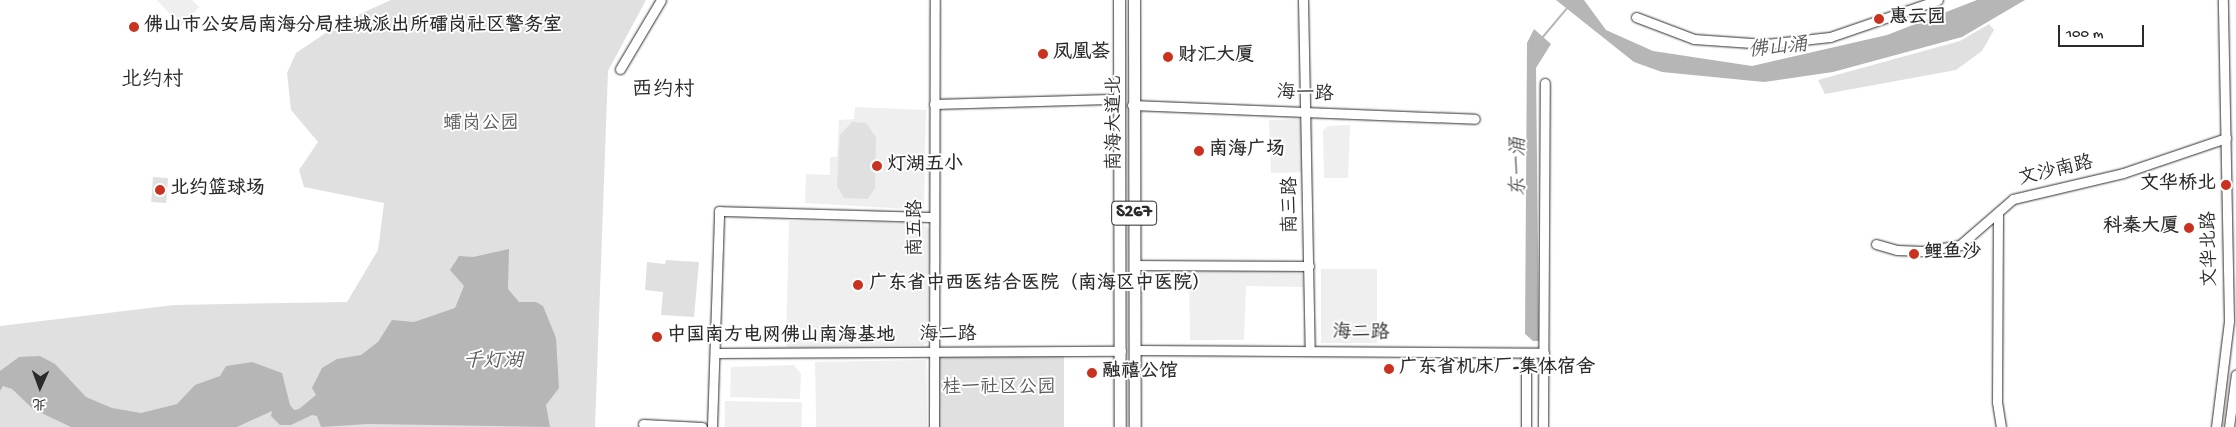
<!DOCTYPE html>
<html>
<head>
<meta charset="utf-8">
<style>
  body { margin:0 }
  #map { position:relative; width:2236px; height:427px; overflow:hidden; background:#fff; font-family:"Gochi Hand","LXGW WenKai TC",sans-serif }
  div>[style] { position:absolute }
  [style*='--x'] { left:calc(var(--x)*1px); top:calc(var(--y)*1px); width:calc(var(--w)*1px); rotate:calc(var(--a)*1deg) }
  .built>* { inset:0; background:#efefef; transform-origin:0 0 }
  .green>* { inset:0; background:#e0e0e0; transform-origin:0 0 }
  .water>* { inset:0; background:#b6b6b6 }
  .stream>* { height:2px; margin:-1px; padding:0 1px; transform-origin:1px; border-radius:1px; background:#b6b6b6 }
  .roads { filter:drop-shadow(0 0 1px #2b2b2b) drop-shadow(0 0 1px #2b2b2b) }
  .secondary>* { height:9px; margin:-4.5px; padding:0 4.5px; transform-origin:4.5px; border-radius:4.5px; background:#fff }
  .highway>* { height:11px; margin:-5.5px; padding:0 5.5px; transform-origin:5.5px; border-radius:5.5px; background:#fff }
  .dots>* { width:14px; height:14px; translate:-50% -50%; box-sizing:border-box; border:2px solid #fff; border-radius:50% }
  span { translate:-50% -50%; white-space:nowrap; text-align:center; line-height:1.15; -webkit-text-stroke:4px #fff; paint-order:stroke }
  .shield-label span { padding:1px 4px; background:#fff; border:1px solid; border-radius:4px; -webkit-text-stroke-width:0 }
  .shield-label { font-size:18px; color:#2b2b2b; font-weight:700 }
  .poi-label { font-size:19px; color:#2b2b2b; font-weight:700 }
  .left { translate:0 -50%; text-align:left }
  .right { translate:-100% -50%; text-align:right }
  .street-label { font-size:19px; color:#2b2b2b }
  .park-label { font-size:19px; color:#585858 }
  .water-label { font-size:20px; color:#5c5c5c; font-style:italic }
  .quarter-label { font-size:21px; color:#2b2b2b }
  .north { position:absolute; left:15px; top:362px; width:50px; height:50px; -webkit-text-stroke:4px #fff; paint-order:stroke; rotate:182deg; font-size:14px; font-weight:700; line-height:20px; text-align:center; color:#2b2b2b }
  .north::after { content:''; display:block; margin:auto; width:18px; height:22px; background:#2b2b2b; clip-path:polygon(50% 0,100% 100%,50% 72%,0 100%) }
  .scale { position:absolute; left:2058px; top:25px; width:86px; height:22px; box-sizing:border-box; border:2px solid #2b2b2b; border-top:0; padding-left:6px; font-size:15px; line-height:18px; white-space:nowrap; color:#2b2b2b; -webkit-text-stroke:4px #fff; paint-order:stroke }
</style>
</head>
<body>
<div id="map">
  <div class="built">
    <i style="clip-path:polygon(157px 0,192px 0,199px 7px,181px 26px)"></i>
    <i style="clip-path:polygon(855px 107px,926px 110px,924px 210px,805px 203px,806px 174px,830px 175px,830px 157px,837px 157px,839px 120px,854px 119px)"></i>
    <i style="left:1303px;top:119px;width:53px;height:34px;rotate:88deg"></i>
    <i style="clip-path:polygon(1350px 125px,1348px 178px,1324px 178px,1323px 131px,1328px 126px)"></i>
    <i style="clip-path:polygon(789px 221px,921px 223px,930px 229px,928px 342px,923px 345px,789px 348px,786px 344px)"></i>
    <i style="clip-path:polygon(1302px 269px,1303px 287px,1246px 286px,1244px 340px,1190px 340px,1189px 271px)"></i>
    <i style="left:1321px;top:269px;width:56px;height:74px"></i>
    <i style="left:926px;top:360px;width:67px;height:111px;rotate:89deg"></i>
    <i style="clip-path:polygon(794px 365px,801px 374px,800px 399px,730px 397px,731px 367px)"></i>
    <i style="left:725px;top:401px;width:77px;height:26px;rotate:1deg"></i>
  </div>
  <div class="green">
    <i style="clip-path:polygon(391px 0,646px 0,608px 71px,595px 427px,0 427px,0 326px,174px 305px,347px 302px,378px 250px,384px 203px,304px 187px,299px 170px,318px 142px,291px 110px,287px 73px,296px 53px,342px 22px)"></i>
    <i style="clip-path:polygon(1989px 24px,1994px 30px,1982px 51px,1956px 70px,1825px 94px,1818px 80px,1960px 41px)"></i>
    <i style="clip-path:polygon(852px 122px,866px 123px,876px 137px,875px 188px,868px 199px,844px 198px,837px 186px,840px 135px)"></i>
    <i style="left:153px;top:177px;width:15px;height:25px;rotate:4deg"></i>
    <i style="clip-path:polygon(666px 260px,699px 262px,694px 317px,661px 315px,663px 292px,645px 290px,647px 262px,665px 264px)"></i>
    <i style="left:1064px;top:351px;width:76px;height:131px;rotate:90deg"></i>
  </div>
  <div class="water">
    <i style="clip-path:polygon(1556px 0,1584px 0,1606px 30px,1653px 51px,1752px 66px,1887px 35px,1977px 0,2025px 0,1962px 37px,1833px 72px,1764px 82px,1662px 72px,1634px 62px)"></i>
    <i style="clip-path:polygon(1534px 29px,1551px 44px,1536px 68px,1539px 341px,1533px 341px,1525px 334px,1527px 43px)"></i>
    <i style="clip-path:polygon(509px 249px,508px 289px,519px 302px,536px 302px,543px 306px,556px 338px,559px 388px,546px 405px,550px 427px,368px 424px,321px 427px,317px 416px,312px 415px,291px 425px,280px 425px,271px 416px,272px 411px,237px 427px,71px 427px,33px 409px,12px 389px,3px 386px,0 391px,0 371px,19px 357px,40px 356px,55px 364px,86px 397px,112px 408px,141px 413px,177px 404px,195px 385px,220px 376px,226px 366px,252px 362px,282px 373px,290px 405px,294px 410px,299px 409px,316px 395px,312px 388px,322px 368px,337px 359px,361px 355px,378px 342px,392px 320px,414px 322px,455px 308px,464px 286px,450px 270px,459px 256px,473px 257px)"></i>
  </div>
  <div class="stream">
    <i style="--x:1542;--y:38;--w:40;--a:-50"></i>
  </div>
  <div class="roads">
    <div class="secondary">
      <i style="--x:1303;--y:0;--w:350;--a:88.9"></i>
      <i style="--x:1636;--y:17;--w:62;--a:20.8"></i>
      <i style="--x:1694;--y:39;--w:72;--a:4"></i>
      <i style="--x:1766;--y:44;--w:64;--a:-6.2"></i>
      <i style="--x:1830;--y:37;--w:114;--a:-18.9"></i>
      <i style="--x:620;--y:69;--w:80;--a:-59.3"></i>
      <i style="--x:934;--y:104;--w:184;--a:-1.6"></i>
      <i style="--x:1132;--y:105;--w:343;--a:2.3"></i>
      <i style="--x:1998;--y:213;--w:189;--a:90.3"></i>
      <i style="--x:1997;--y:402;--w:25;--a:81"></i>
      <i style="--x:1876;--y:244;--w:22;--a:16"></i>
      <i style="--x:1897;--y:250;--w:26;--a:2"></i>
      <i style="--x:1923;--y:251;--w:37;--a:-9"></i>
      <i style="--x:1960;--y:245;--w:70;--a:-41"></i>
      <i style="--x:2013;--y:199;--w:113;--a:-13.3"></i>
      <i style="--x:2123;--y:173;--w:109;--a:-18.8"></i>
      <i style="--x:1134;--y:265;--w:175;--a:0.3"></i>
      <i style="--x:1135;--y:350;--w:409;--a:0.4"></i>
      <i style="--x:715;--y:353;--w:406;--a:-0.3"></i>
      <i style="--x:643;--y:424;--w:59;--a:2.9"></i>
      <i style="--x:712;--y:427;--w:216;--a:-88.1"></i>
      <i style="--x:719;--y:211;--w:215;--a:1.6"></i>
      <i style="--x:934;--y:427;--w:427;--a:-89.9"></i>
      <i style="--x:1526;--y:427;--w:73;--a:-90"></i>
      <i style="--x:1543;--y:427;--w:344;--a:-89.7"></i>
      <i style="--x:2216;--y:427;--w:107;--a:-83"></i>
      <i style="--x:2229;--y:321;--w:321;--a:-91.1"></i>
      <i style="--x:2229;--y:427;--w:53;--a:-82.5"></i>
    </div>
    <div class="highway">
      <i style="--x:1119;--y:0;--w:427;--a:89.9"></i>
      <i style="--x:1134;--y:0;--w:427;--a:89.9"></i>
    </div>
  </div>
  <div class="dots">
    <i style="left:1879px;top:19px;background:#c8321e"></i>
    <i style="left:134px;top:27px;background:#c8321e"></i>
    <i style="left:1043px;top:54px;background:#c8321e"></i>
    <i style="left:1168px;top:57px;background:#c8321e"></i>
    <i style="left:1199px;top:151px;background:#c8321e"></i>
    <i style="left:877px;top:166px;background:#c8321e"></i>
    <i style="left:2226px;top:185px;background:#c8321e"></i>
    <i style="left:160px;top:190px;background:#c8321e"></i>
    <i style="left:2189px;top:228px;background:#c8321e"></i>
    <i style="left:1914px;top:254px;background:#c8321e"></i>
    <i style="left:858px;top:285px;background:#c8321e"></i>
    <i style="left:657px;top:337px;background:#c8321e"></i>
    <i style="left:1389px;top:369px;background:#c8321e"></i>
    <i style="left:1092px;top:373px;background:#c8321e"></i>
  </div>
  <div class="shield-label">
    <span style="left:1134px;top:213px">S267</span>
  </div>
  <div class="poi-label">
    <span class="left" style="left:1889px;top:19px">惠云园</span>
    <span class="left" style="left:144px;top:27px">佛山市公安局南海分局桂城派出所礌岗社区警务室</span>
    <span class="left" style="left:1053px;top:54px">凤凰荟</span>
    <span class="left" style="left:1178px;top:57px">财汇大厦</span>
    <span class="left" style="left:1209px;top:151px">南海广场</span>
    <span class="left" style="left:887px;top:166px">灯湖五小</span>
    <span class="right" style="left:2216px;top:185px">文华桥北</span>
    <span class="left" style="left:170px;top:190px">北约篮球场</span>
    <span class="right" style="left:2179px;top:228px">科秦大厦</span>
    <span class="left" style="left:1924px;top:254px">鲤鱼沙</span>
    <span class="left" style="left:869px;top:285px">广东省中西医结合医院（南海区中医院）</span>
    <span class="left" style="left:667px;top:337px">中国南方电网佛山南海基地</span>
    <span class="left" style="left:1399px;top:369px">广东省机床厂-集体宿舍</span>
    <span class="left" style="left:1102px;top:373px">融禧公馆</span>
  </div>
  <div class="street-label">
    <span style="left:1305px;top:95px;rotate:2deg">海一路</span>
    <span style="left:1116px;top:123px;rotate:-90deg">南海大道北</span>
    <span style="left:2056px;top:172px;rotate:-13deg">文沙南路</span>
    <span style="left:1292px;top:205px;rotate:-90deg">南三路</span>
    <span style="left:917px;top:228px;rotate:-90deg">南五路</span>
    <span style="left:2211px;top:249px;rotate:-91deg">文华北路</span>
    <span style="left:1361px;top:334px;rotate:1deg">海二路</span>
    <span style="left:948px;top:336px">海二路</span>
  </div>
  <div class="park-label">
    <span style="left:481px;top:125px">𧒽岗公园</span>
    <span style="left:999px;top:389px">桂一社区公园</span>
  </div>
  <div class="water-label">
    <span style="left:1778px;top:49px;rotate:-6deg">佛山涌</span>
    <span style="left:1520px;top:167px;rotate:-90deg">东一涌</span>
    <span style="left:493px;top:362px">千灯湖</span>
  </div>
  <div class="quarter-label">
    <span style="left:152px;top:82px">北约村</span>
    <span style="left:663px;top:92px">西约村</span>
  </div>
  <div class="north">北</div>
  <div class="scale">100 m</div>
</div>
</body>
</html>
